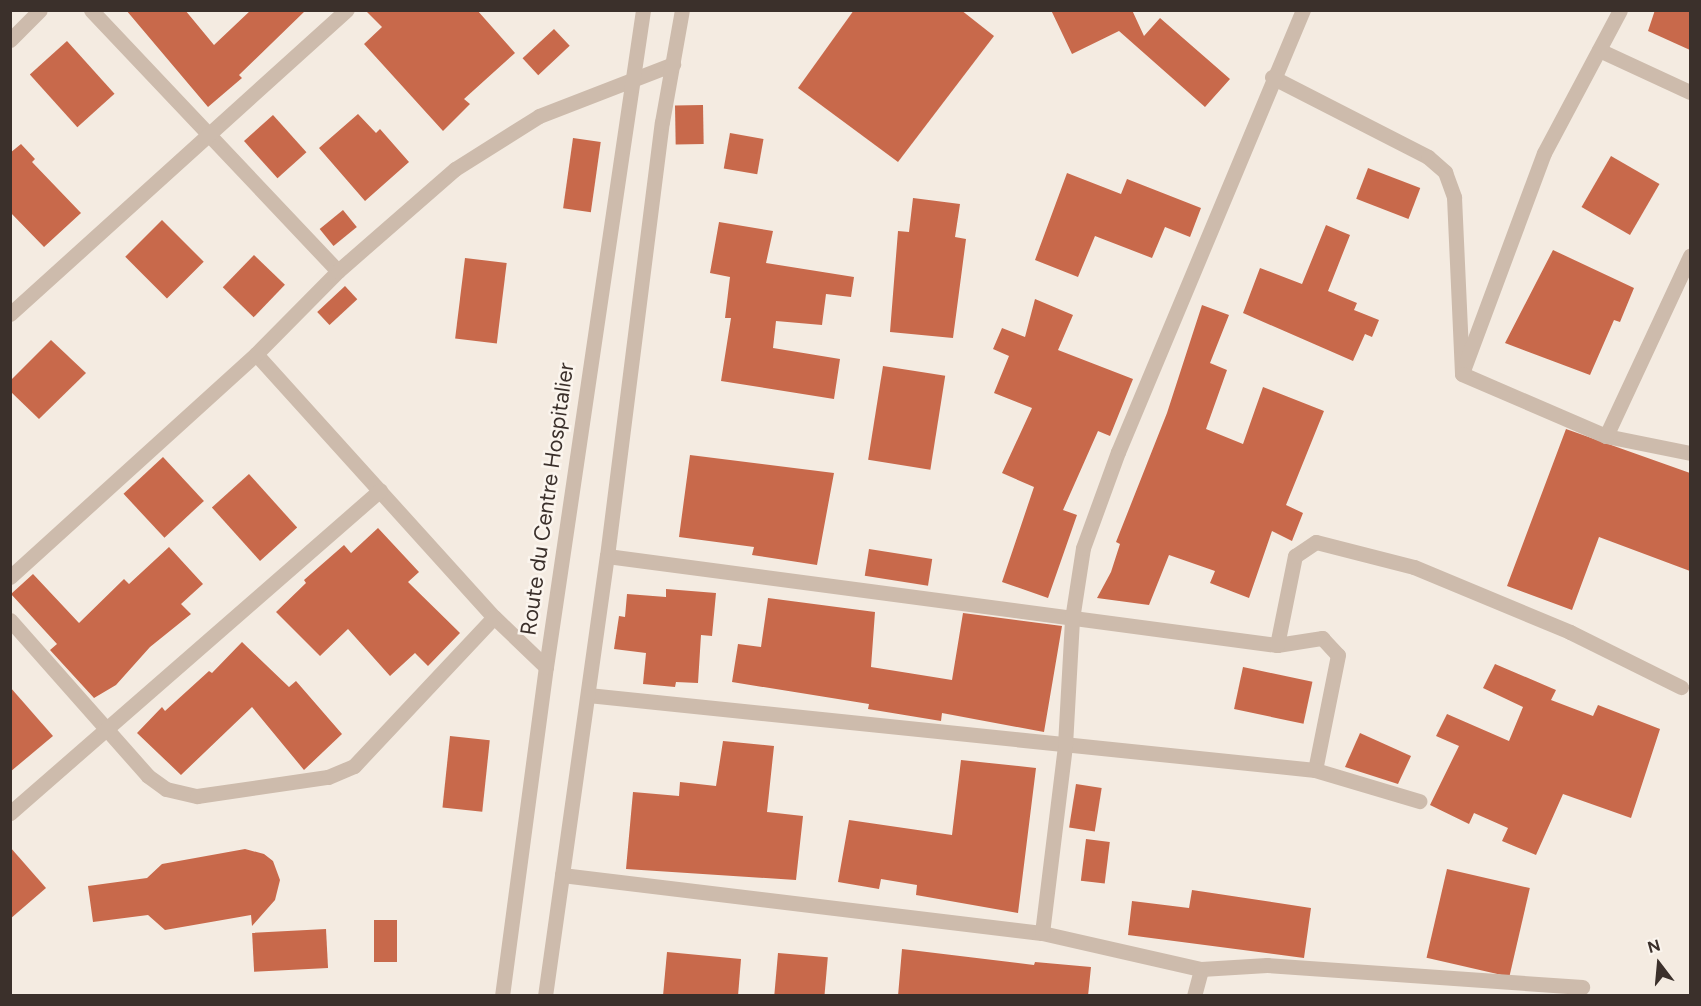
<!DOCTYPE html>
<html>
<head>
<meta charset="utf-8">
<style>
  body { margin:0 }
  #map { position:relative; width:1701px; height:1006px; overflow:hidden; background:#f4ebe1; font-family:Figtree,sans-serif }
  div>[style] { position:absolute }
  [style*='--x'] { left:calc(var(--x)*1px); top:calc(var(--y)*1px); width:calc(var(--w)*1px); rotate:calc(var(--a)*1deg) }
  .building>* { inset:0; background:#c8694b; transform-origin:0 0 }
  .minor>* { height:15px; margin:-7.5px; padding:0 7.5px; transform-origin:7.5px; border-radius:7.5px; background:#cdbbac }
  span { translate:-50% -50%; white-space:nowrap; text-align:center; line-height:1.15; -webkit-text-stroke:5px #fbf5ee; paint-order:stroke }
  .street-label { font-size:22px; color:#3b302b }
  .frame { position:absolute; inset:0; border:12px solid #3b302b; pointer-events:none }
  .north { position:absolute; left:1629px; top:934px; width:60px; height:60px; -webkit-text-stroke:4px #fbf5ee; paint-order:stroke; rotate:344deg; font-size:16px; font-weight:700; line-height:24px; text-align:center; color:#3b302b }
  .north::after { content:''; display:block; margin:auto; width:21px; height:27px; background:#3b302b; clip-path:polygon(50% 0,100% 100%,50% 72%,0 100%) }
</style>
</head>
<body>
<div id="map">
  <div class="building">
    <i style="clip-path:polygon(126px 10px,185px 10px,214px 45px,251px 10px,306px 10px,239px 75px,242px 78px,208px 107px)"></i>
    <i style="clip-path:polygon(365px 10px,477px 10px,515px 53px,464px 99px,470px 104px,443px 131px,364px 44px,382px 27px)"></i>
    <i style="clip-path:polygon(854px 10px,961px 10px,994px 36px,898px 162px,798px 88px)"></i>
    <i style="clip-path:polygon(1051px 10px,1132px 10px,1144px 36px,1160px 18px,1230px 79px,1205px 107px,1119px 31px,1072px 54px)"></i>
    <i style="clip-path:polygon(1655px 10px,1690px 10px,1690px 50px,1648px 31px)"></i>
    <i style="left:554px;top:29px;width:23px;height:43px;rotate:47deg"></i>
    <i style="left:67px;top:41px;width:71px;height:50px;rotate:48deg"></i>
    <i style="left:703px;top:105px;width:39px;height:28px;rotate:89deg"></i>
    <i style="clip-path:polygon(358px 114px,376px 133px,380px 129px,409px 162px,365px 201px,319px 148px)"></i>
    <i style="left:273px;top:115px;width:50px;height:39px;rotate:48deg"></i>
    <i style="left:730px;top:133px;width:34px;height:36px;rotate:10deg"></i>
    <i style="left:573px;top:138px;width:28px;height:71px;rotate:8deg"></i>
    <i style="clip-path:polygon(21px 144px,35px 159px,32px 162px,81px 213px,44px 247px,10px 212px,10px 153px)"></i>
    <i style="left:1611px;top:156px;width:56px;height:59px;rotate:30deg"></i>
    <i style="left:1368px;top:168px;width:56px;height:33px;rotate:21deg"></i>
    <i style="clip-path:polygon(1067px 173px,1121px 194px,1127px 179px,1201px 208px,1190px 237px,1165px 227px,1152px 258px,1095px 236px,1078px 277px,1035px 260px)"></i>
    <i style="clip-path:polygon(913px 198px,960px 204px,955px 237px,966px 239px,953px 338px,890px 332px,898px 231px,909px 232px)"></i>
    <i style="left:343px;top:210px;width:22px;height:30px;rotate:51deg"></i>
    <i style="left:162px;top:220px;width:59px;height:52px;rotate:45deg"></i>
    <i style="clip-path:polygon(719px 222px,773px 231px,766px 263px,854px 277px,851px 297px,826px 294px,822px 325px,776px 321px,773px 348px,840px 359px,834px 399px,721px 381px,731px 318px,725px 318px,730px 277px,710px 273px)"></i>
    <i style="clip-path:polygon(1326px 225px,1350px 235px,1328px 291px,1357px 303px,1354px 310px,1379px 320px,1372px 337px,1365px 334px,1353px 361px,1243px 313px,1260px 268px,1302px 284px)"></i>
    <i style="clip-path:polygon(1553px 250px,1634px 288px,1620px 322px,1614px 320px,1590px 375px,1505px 343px)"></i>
    <i style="left:254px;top:255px;width:43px;height:45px;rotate:44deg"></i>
    <i style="left:465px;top:258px;width:42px;height:81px;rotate:7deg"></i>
    <i style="left:345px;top:286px;width:18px;height:38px;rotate:47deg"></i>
    <i style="clip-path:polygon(1035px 299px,1073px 315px,1058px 350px,1133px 379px,1110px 436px,1098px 431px,1063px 510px,1077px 515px,1048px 598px,1002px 582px,1034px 487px,1002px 473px,1032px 408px,994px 393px,1009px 356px,993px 349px,1002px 328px,1025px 337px)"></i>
    <i style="clip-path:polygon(1202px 305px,1229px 315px,1210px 363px,1227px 370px,1206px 429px,1243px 444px,1263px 387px,1324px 411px,1286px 505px,1303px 513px,1292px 541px,1272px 531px,1249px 598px,1210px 583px,1215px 571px,1169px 555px,1149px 605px,1097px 598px,1111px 572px,1120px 544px,1116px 542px,1167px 413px)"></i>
    <i style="clip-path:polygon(51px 340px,86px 373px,39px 419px,10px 391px,10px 381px)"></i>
    <i style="left:883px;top:366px;width:63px;height:95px;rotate:9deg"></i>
    <i style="clip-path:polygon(1566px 429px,1690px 473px,1690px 571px,1599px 537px,1572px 610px,1507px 586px)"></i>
    <i style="clip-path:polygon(690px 455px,834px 473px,817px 565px,752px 555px,754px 547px,679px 537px)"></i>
    <i style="left:163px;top:457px;width:60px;height:54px;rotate:47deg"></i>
    <i style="left:249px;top:474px;width:72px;height:50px;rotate:48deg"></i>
    <i style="clip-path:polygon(378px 528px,419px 572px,408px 582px,460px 633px,428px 666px,415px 653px,390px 676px,348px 629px,320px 656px,276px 612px,306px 583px,304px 580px,344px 545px,351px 553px)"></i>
    <i style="clip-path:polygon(169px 547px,203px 584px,181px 604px,191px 614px,150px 647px,116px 685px,94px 698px,50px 650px,57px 644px,11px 594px,33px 574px,79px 623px,124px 579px,129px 584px)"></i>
    <i style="left:869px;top:549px;width:64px;height:27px;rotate:9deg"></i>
    <i style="clip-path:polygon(666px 589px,716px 593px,712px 636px,701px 635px,698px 683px,676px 682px,675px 687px,643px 684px,646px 653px,614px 649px,619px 616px,625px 617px,627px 594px,666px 597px)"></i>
    <i style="clip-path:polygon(768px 598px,875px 612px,871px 667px,952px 680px,963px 613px,1062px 626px,1044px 732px,942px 713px,941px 721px,868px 709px,869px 704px,732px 682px,738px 644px,761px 647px)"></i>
    <i style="clip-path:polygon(242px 642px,289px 687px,296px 681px,342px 734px,304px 770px,252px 707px,181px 775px,137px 733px,162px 707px,165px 711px,209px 671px,212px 673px)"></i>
    <i style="clip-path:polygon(1495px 664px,1556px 690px,1551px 700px,1593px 716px,1598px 705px,1660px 729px,1631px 818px,1563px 794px,1536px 855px,1502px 841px,1508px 828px,1474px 813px,1469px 824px,1430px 805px,1459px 746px,1436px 736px,1447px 714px,1509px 741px,1523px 707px,1483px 688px)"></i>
    <i style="left:1243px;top:667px;width:71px;height:43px;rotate:12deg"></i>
    <i style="clip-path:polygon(10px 687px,53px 736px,10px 772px)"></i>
    <i style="clip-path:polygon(1360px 733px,1411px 756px,1398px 784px,1345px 767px)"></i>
    <i style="left:450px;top:736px;width:40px;height:72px;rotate:6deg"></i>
    <i style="clip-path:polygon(723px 741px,774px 746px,767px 812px,803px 816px,796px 880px,626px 869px,633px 792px,679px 796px,680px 782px,716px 786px)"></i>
    <i style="clip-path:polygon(961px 760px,1036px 768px,1018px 913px,916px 895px,917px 885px,881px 879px,879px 889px,838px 882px,849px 820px,952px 835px)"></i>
    <i style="left:1076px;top:784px;width:26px;height:44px;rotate:9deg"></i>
    <i style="left:1086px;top:839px;width:24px;height:42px;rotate:7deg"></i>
    <i style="clip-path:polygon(10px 847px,46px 888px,10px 919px)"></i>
    <i style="clip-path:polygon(245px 849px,264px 854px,273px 861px,280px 880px,275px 900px,252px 926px,251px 915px,165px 930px,148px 915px,93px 922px,88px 886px,147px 878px,162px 864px)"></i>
    <i style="left:1447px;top:869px;width:85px;height:91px;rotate:13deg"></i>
    <i style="clip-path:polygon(1192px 890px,1311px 908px,1304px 958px,1128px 935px,1132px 901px,1189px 908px)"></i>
    <i style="left:374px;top:920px;width:23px;height:42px"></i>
    <i style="left:326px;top:929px;width:39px;height:74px;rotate:87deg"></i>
    <i style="clip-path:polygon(902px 949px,1034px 965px,1035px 962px,1091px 967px,1088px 996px,898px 996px)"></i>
    <i style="clip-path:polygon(667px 952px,741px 959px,738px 996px,663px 996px)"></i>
    <i style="left:778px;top:953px;width:50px;height:43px;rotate:5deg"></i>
  </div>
  <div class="minor">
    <i style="--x:91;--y:10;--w:359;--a:46.6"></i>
    <i style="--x:10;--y:40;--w:42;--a:-45"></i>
    <i style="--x:1599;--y:50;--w:100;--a:24.8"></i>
    <i style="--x:1272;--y:77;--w:175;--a:27.1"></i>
    <i style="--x:1428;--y:157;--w:23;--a:41"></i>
    <i style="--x:1445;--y:172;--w:27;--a:70"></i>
    <i style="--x:1454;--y:197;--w:177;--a:87.4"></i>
    <i style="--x:10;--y:314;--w:454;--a:-42.1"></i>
    <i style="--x:256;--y:354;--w:355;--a:47.9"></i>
    <i style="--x:494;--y:617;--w:72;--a:43.9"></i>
    <i style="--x:1464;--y:368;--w:229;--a:-69.6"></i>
    <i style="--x:1544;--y:153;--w:162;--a:-62"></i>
    <i style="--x:1462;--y:374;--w:157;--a:23.3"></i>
    <i style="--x:1606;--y:436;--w:86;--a:11.4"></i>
    <i style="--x:1606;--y:436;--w:199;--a:-65"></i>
    <i style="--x:607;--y:556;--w:676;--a:7.57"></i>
    <i style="--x:1277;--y:645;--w:46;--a:-8.8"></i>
    <i style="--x:1322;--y:638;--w:23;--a:47"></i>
    <i style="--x:1338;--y:655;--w:117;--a:101.3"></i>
    <i style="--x:10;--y:577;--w:332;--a:-42.2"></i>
    <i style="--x:256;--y:354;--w:117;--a:-45.3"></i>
    <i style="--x:338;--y:271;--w:155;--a:-41.1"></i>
    <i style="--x:455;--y:169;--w:99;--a:-32.2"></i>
    <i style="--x:539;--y:116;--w:144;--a:-21.2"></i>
    <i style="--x:10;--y:620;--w:208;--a:48.5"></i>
    <i style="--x:148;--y:776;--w:22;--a:36"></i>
    <i style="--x:166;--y:789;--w:32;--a:13"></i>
    <i style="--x:197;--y:796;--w:132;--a:-8.3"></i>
    <i style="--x:328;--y:777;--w:28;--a:-23"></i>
    <i style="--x:354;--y:766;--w:204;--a:-46.8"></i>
    <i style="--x:1277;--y:645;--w:91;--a:-78.6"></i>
    <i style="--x:1295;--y:556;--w:25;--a:-34"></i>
    <i style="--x:1316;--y:542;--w:101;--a:14.3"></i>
    <i style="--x:1414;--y:567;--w:169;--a:22.6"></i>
    <i style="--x:1570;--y:632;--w:124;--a:26.4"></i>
    <i style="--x:588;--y:695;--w:731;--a:5.89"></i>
    <i style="--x:1315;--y:770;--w:109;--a:16.6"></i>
    <i style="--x:10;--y:813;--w:491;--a:-41.1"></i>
    <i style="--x:562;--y:875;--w:483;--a:6.9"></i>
    <i style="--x:1042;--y:933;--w:163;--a:12.8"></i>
    <i style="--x:1201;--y:969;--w:66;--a:-3.5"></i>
    <i style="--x:1267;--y:965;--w:316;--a:4"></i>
    <i style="--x:1042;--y:933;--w:189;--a:-83"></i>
    <i style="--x:1065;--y:745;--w:126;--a:-86.8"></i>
    <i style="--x:1072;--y:619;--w:72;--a:-81.2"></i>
    <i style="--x:1083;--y:548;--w:102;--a:-70"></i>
    <i style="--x:1118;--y:452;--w:479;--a:-67.3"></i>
    <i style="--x:502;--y:996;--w:332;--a:-82.4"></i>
    <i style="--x:546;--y:667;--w:664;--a:-81.6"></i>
    <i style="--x:545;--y:996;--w:444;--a:-82"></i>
    <i style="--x:607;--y:556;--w:437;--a:-82.8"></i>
    <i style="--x:662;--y:122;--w:114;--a:-79.9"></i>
    <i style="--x:1194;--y:996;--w:28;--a:-75"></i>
  </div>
  <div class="street-label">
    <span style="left:547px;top:499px;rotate:-82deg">Route du Centre Hospitalier</span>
  </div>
  <div class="frame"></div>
  <div class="north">N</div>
</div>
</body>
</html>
